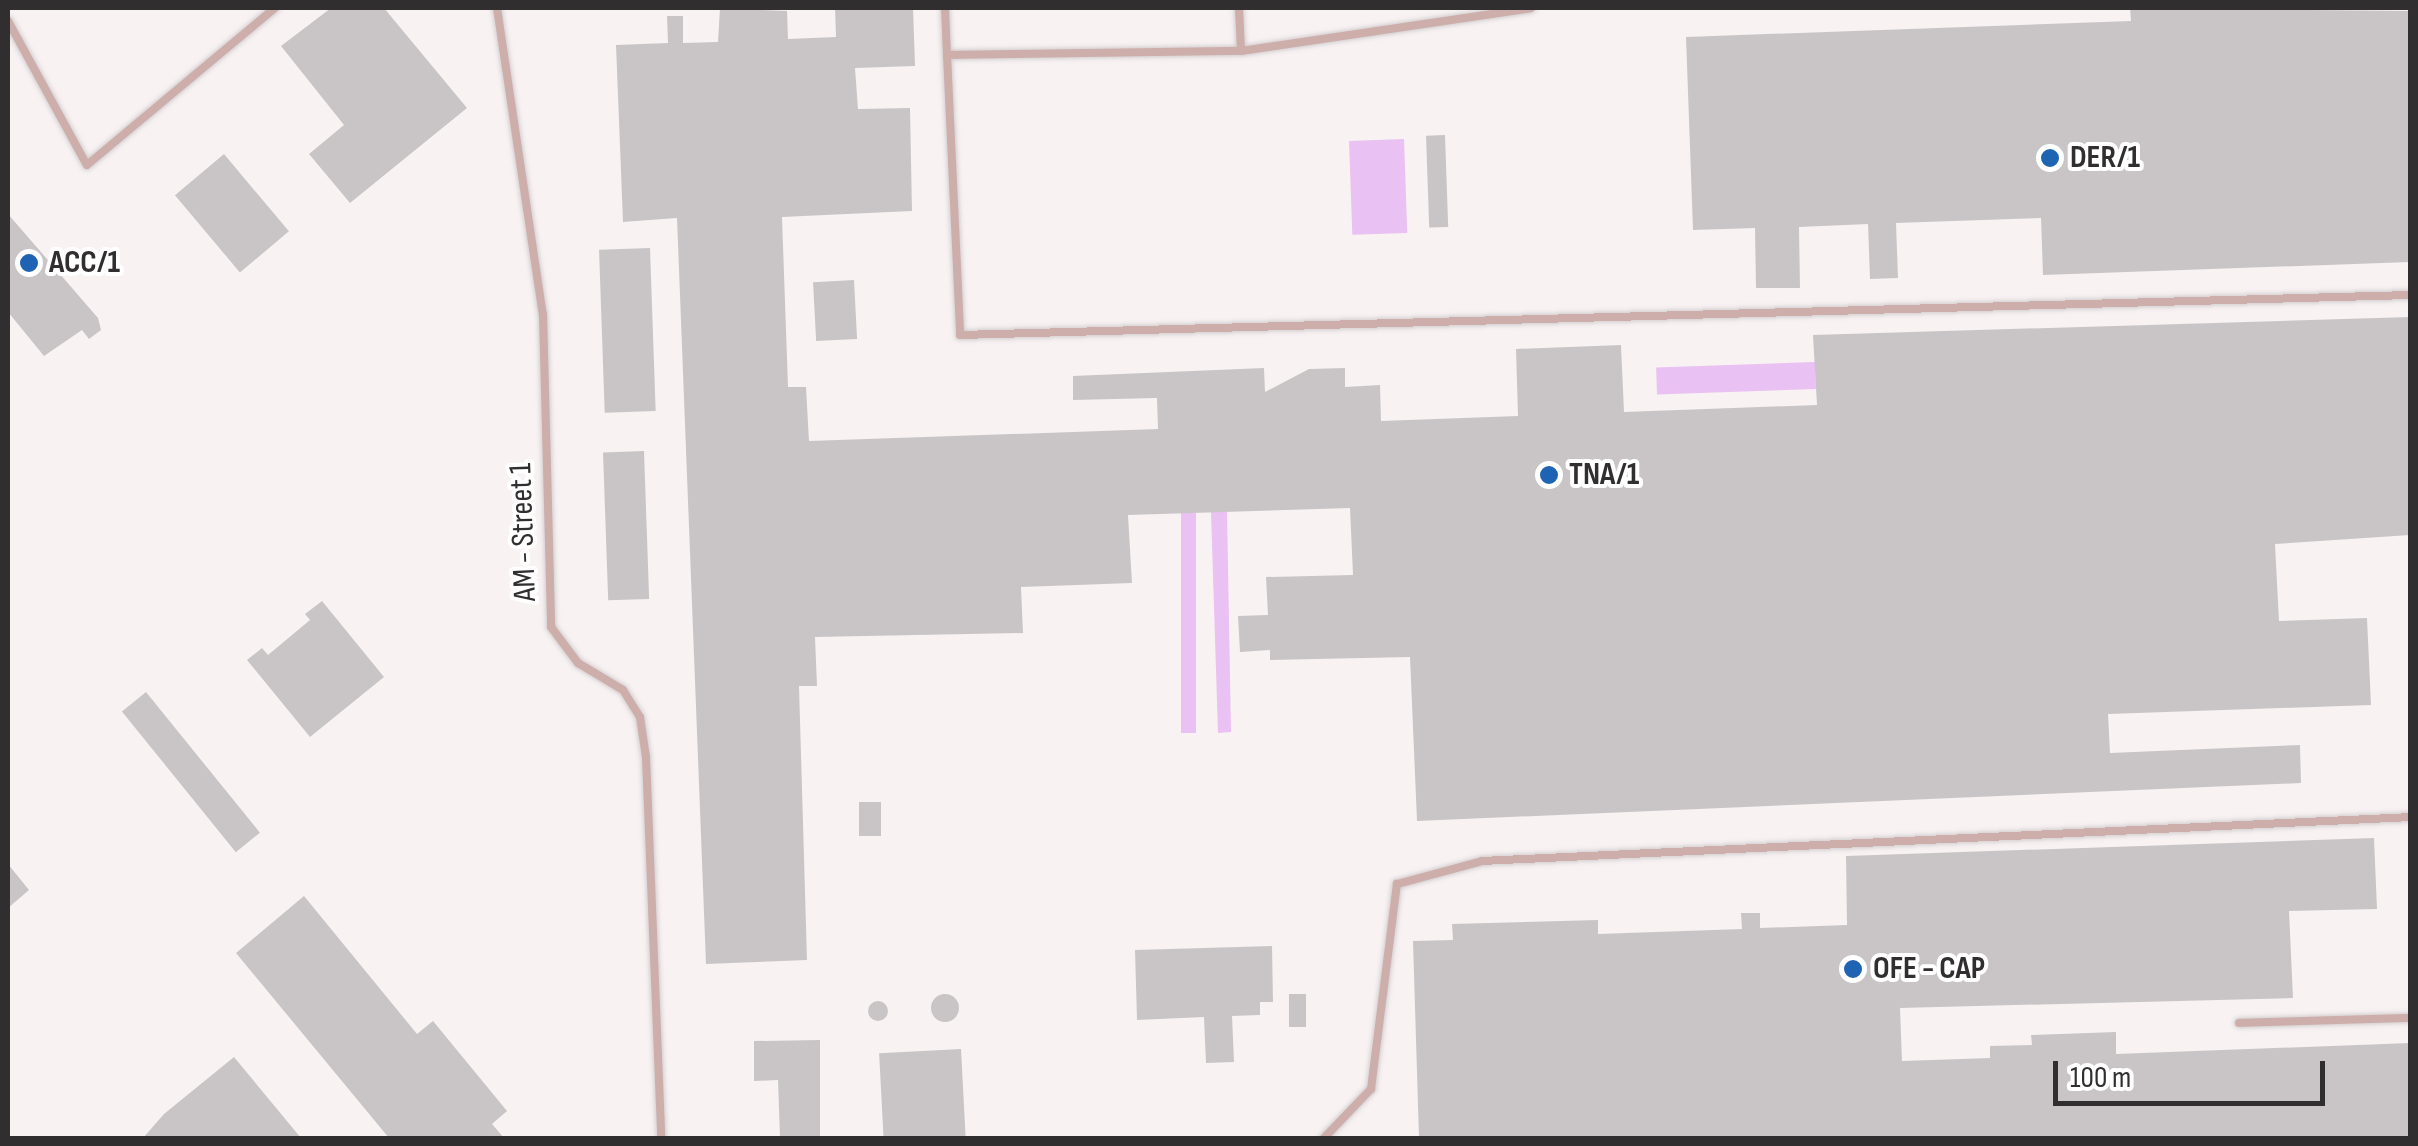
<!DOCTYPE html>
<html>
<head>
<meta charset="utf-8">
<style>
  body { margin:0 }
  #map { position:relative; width:2418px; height:1146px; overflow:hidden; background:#f8f2f3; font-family:"Sofia Sans Condensed",sans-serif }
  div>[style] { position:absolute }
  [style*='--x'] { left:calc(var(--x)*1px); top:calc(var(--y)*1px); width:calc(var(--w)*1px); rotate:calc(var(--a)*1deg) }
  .water>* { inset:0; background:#e9c1f2; transform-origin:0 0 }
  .building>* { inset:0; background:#c9c5c7; transform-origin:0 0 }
  .round { border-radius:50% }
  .roads { filter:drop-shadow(0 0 2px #d4cfd0) drop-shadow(0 0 2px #d4cfd0) }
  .lane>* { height:8px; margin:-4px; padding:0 4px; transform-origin:4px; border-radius:4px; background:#cdaeab }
  .dots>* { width:28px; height:28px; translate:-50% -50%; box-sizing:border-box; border:5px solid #fff; border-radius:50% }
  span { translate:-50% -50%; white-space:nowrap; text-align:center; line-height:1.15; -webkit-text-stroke:8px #fff; paint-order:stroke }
  .poi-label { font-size:32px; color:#302e2e; font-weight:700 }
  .left { translate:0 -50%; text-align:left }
  .street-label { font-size:32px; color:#302e2e }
  .frame { position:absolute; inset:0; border:10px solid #302e2e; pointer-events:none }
  .scale { position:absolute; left:2053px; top:1061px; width:272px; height:45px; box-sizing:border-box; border:5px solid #302e2e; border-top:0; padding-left:12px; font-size:30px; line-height:35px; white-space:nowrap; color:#302e2e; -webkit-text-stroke:8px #fff; paint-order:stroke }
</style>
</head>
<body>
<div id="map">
  <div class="water">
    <i style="left:1404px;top:139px;width:94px;height:55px;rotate:88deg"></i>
    <i style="left:1815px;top:362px;width:27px;height:159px;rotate:88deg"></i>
    <i style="clip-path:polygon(1211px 512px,1227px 512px,1231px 732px,1218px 733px)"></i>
    <i style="left:1181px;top:513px;width:15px;height:220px"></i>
  </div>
  <div class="building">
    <i style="clip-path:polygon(331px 8px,384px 8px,467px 108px,350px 203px,309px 154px,344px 125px,281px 46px)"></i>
    <i style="clip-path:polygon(720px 8px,787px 11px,788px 39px,836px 37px,835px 8px,913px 8px,915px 66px,855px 68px,858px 109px,910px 108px,912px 211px,782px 217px,788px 387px,806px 387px,809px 441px,1158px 429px,1157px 398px,1073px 400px,1073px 376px,1264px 368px,1265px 392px,1309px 369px,1345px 368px,1345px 387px,1380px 385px,1381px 421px,1518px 416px,1516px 349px,1621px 345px,1624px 412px,1817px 405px,1813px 335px,2410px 317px,2410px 535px,2275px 544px,2279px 621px,2367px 618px,2371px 705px,2108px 714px,2110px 753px,2300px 745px,2301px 783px,1417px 821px,1410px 657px,1270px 660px,1270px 650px,1240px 652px,1238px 616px,1268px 615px,1266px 577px,1353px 575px,1350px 508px,1128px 515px,1132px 583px,1021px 587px,1023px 633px,815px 637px,817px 686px,799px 686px,807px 960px,706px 964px,677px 218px,623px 222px,616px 45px,668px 43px,667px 16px,683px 16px,683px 43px,718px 42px)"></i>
    <i style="clip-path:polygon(2130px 8px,2410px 11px,2410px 262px,2043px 275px,2041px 218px,1896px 223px,1898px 278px,1870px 279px,1868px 224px,1799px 227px,1800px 288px,1756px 288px,1755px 228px,1693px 230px,1686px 37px,2131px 21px)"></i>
    <i style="left:1445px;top:135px;width:92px;height:19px;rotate:88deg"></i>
    <i style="left:224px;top:154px;width:101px;height:64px;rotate:50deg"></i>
    <i style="clip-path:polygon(8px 214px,98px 318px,101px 330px,89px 339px,82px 330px,44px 356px,8px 312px)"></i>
    <i style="left:650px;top:248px;width:163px;height:51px;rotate:88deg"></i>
    <i style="left:854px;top:280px;width:59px;height:41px;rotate:87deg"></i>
    <i style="left:644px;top:451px;width:148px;height:41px;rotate:88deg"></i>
    <i style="clip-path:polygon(322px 601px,384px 677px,310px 737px,247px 660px,262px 648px,268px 655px,310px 620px,305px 614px)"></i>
    <i style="left:146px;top:692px;width:181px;height:31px;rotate:51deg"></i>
    <i style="left:859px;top:802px;width:22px;height:34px"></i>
    <i style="clip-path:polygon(2374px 838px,2377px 909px,2289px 911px,2293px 998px,1900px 1008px,1902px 1061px,1990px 1058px,1990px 1046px,2032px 1045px,2031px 1035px,2116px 1032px,2116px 1054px,2410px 1043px,2410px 1138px,1419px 1138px,1413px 941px,1453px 940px,1452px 924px,1598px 920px,1598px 934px,1742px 929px,1741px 913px,1760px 913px,1760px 928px,1847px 925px,1846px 856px)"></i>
    <i style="clip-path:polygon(8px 864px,29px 890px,8px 908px)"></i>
    <i style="clip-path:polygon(304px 896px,417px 1034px,433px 1021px,507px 1111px,492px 1124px,504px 1138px,389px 1138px,236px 953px)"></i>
    <i style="clip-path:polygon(1272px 946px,1273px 1002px,1260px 1002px,1260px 1015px,1232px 1016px,1234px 1062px,1206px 1063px,1204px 1017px,1137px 1020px,1135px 950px)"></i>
    <i class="round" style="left:931px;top:994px;width:28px;height:28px"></i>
    <i style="left:1289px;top:994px;width:17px;height:33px"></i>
    <i class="round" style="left:868px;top:1001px;width:20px;height:20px"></i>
    <i style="clip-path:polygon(820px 1040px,820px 1136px,780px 1137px,778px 1080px,754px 1081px,754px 1041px)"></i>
    <i style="left:961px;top:1049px;width:89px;height:82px;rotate:87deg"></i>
    <i style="clip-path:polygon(234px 1057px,301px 1138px,143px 1138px,164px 1114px)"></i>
  </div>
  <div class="roads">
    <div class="lane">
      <i style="--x:497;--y:8;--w:309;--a:81.5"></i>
      <i style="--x:543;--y:314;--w:313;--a:88.5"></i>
      <i style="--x:551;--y:627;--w:45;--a:53.1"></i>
      <i style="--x:578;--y:663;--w:52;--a:31"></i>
      <i style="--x:623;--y:690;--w:32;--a:58"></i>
      <i style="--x:640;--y:717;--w:40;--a:81.5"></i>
      <i style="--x:646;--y:757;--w:381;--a:87.7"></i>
      <i style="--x:945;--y:8;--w:47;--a:87.6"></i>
      <i style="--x:947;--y:55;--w:294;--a:-0.8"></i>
      <i style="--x:1241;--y:51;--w:43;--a:-92.7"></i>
      <i style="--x:8;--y:21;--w:164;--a:61.3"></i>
      <i style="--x:87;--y:165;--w:245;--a:-39.9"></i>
      <i style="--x:1241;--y:51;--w:293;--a:-8.4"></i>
      <i style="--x:947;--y:55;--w:280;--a:87.3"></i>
      <i style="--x:960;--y:335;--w:1451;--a:-1.58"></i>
      <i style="--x:2239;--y:1023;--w:171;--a:-1.7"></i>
      <i style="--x:1324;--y:1138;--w:68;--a:-46.2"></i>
      <i style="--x:1371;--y:1089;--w:207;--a:-82.8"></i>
      <i style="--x:1397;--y:884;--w:88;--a:-15.1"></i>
      <i style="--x:1482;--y:861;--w:929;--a:-2.71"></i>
    </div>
  </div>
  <div class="dots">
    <i style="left:2050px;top:158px;background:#1f63b3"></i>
    <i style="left:29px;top:263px;background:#1f63b3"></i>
    <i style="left:1549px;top:475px;background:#1f63b3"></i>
    <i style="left:1853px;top:969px;background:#1f63b3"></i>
  </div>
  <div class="poi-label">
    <span class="left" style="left:2070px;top:158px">DER/1</span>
    <span class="left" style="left:49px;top:263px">ACC/1</span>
    <span class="left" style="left:1569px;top:475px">TNA/1</span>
    <span class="left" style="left:1873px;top:969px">OFE - CAP</span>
  </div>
  <div class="street-label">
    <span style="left:524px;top:532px;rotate:-92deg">AM - Street 1</span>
  </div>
  <div class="frame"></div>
  <div class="scale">100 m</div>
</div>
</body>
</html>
